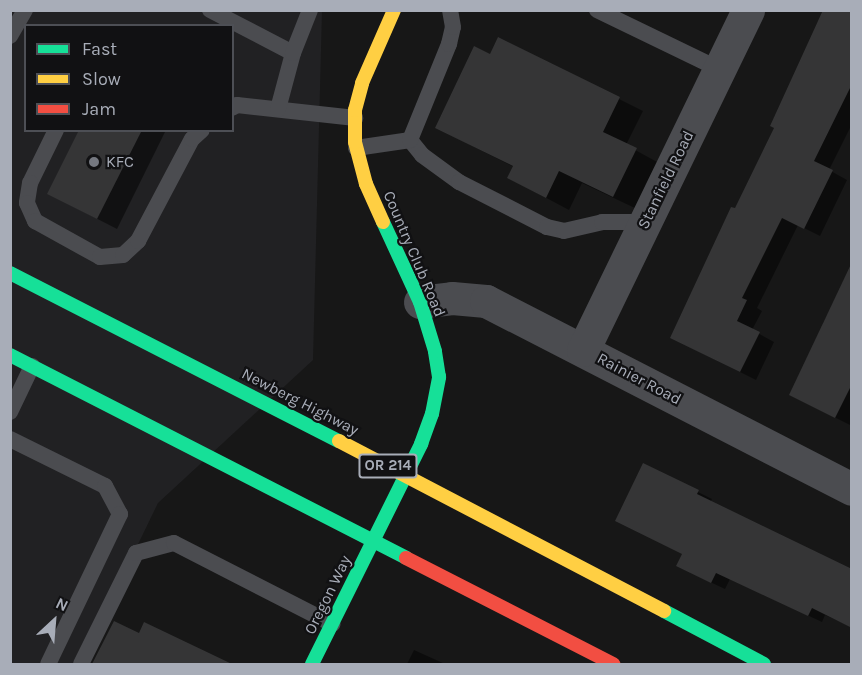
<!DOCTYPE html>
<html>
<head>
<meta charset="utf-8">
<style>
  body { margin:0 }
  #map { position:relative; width:862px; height:675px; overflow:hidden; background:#171717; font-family:Karla,sans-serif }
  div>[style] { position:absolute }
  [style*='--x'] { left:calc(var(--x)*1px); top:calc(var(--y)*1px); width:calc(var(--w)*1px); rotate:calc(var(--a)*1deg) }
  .built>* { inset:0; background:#212123 }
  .shadow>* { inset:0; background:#0007 }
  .building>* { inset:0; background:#353536 }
  .lane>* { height:16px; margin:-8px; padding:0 8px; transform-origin:8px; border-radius:8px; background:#4b4c50 }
  .street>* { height:33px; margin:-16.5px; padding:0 16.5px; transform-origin:16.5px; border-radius:16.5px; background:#4b4c50 }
  .fast>* { height:14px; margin:-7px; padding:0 7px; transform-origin:7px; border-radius:7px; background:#16e098 }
  .slow>* { height:14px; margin:-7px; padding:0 7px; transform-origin:7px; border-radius:7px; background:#ffcf43 }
  .jam>* { height:14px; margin:-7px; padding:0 7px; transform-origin:7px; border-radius:7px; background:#f24e42 }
  .dots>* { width:16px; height:16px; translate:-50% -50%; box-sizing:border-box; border:3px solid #111113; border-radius:50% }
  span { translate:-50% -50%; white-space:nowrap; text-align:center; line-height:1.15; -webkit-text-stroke:4.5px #111113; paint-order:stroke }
  .shield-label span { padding:2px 4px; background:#111113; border:2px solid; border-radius:4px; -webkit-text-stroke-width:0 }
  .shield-label { font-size:15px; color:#a8adb8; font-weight:700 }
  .poi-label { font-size:16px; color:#a8adb8 }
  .left { translate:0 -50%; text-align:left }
  .street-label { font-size:16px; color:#a8adb8 }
  .frame { position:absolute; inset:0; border:12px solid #a8adb8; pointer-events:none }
  .legend { position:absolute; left:24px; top:24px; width:210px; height:108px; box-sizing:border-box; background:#111113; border:2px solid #4d4f55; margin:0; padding:8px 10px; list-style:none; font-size:18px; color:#a8adb8 }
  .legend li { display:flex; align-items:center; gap:12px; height:30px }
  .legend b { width:30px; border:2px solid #4d4f55 }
  .north { position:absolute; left:24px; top:591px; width:60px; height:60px; -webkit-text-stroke:4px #111113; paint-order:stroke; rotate:26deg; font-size:16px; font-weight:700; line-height:24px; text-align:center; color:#a8adb8 }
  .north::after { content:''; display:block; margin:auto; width:21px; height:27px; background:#a8adb8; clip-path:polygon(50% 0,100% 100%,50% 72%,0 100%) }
</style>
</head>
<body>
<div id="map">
  <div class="built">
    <i style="clip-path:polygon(evenodd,10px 11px,322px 11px,313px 360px,158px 503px,80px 664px,11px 664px,10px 11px,26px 26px,232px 26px,232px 130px,26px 130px,26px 26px)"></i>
  </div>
  <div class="shadow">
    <i style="clip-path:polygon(852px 10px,852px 124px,829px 170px,847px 180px,820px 236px,798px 225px,757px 308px,762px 311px,752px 330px,774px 342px,756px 380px,672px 338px,736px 210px)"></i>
    <i style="clip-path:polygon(499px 39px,643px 111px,626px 145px,659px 163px,637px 209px,582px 183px,569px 210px,509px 178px,514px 167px,437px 128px,491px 56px)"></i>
    <i style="clip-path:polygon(80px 130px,166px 130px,117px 229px,49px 194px)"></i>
    <i style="clip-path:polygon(852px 267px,852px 422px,850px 425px,806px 403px,826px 324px,823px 323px)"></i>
    <i style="clip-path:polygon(644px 465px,712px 499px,710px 502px,852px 627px,825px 615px,822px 622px,730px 579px,725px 589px,691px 573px)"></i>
    <i style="clip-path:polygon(115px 623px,139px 635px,145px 624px,228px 664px,94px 664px)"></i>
    <i style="clip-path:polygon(414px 650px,445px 664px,407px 664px)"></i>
  </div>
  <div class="building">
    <i style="clip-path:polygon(823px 10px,852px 10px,852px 84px,814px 161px,833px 170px,804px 229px,782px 218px,742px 298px,747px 300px,737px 321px,760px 332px,740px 372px,670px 338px,731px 207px,735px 208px,774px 128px,770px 126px)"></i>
    <i style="clip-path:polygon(498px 37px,620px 97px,603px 132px,637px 148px,613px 197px,559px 171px,546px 198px,507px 178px,513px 166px,435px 128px,474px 46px,490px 54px)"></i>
    <i style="clip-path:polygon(79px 130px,142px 130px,97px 219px,47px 194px)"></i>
    <i style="clip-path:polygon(852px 262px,852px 384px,835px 418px,789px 395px)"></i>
    <i style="clip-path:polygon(643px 463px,699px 490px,697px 494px,852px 569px,852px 628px,812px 608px,808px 616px,716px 573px,711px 583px,676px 566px,682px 554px,615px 521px)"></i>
    <i style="clip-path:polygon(114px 621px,139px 633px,144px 622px,232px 664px,92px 664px)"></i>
  </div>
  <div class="lane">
    <i style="--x:210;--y:10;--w:93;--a:27.4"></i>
    <i style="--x:597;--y:10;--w:136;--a:25.8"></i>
    <i style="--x:10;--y:36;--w:30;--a:-60"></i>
    <i style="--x:232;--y:108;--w:6;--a:-31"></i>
    <i style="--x:237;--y:105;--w:119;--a:6.3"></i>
    <i style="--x:278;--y:109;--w:58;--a:-75"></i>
    <i style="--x:293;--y:53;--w:46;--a:-68.4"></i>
    <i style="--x:56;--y:130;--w:59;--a:116.1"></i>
    <i style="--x:30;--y:183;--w:20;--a:99"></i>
    <i style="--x:27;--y:203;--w:20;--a:66"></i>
    <i style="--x:35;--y:221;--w:74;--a:29"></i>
    <i style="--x:100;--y:257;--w:23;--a:-5"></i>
    <i style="--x:123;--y:255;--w:21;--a:-43"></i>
    <i style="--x:138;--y:241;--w:115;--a:-62.1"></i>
    <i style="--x:192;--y:139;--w:13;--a:-42"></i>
    <i style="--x:410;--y:140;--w:19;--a:51"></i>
    <i style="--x:422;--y:155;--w:46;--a:36.1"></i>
    <i style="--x:459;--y:182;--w:99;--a:27.1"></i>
    <i style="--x:547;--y:227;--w:17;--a:13"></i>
    <i style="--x:564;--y:231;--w:39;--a:-13"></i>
    <i style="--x:602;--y:222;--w:44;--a:0"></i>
    <i style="--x:356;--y:148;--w:55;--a:-8.4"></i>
    <i style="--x:410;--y:140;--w:104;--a:-67.9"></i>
    <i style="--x:449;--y:44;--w:17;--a:-77"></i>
    <i style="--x:453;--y:27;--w:17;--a:-100"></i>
    <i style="--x:10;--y:412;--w:51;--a:-64.4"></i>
    <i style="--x:10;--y:439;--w:106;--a:26.3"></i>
    <i style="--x:105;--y:486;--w:32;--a:62"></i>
    <i style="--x:120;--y:514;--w:166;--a:115.6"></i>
    <i style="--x:81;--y:664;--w:124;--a:-63.6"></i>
    <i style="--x:136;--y:553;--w:39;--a:-15"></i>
    <i style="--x:174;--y:543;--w:178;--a:27.1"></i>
  </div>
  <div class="street">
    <i style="--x:420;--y:302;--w:32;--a:-7"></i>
    <i style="--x:452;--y:298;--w:34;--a:5"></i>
    <i style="--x:486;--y:301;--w:411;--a:27.2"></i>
    <i style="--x:583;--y:350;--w:378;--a:-64.1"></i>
  </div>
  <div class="fast">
    <i style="--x:10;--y:273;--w:369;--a:27.1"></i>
    <i style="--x:10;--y:355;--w:445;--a:27.1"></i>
    <i style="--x:664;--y:611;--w:113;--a:27.9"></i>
    <i style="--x:312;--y:664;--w:246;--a:-63.6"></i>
    <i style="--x:421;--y:444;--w:32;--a:-70"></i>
    <i style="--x:432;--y:414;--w:38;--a:-79"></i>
    <i style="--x:439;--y:377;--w:26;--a:-99"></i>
    <i style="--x:435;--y:351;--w:51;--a:-107"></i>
    <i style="--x:420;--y:302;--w:88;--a:-114.8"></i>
  </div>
  <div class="slow">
    <i style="--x:383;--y:222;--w:42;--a:-114.1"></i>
    <i style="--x:366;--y:184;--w:43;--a:-104.7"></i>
    <i style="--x:355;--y:142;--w:32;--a:-90"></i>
    <i style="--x:355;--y:110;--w:28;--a:-75"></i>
    <i style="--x:362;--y:83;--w:80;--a:-66.3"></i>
    <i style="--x:339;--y:441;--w:367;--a:27.6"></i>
  </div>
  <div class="jam">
    <i style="--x:406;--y:558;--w:233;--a:27.1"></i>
  </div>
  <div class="dots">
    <i style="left:94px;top:162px;background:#757880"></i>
  </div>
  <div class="shield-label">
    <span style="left:388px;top:466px">OR 214</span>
  </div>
  <div class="poi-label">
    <span class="left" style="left:106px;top:162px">KFC</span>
  </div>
  <div class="street-label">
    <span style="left:666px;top:180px;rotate:-64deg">Stanfield Road</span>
    <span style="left:414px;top:254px;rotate:67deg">Country Club Road</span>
    <span style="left:639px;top:379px;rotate:28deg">Rainier Road</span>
    <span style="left:300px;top:402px;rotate:27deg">Newberg Highway</span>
    <span style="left:328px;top:595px;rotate:-64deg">Oregon Way</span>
  </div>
  <div class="frame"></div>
  <ul class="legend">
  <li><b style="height:8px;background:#16e098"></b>Fast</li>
  <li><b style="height:8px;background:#ffcf43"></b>Slow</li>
  <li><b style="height:8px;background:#f24e42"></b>Jam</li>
  </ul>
  <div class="north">N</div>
</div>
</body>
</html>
